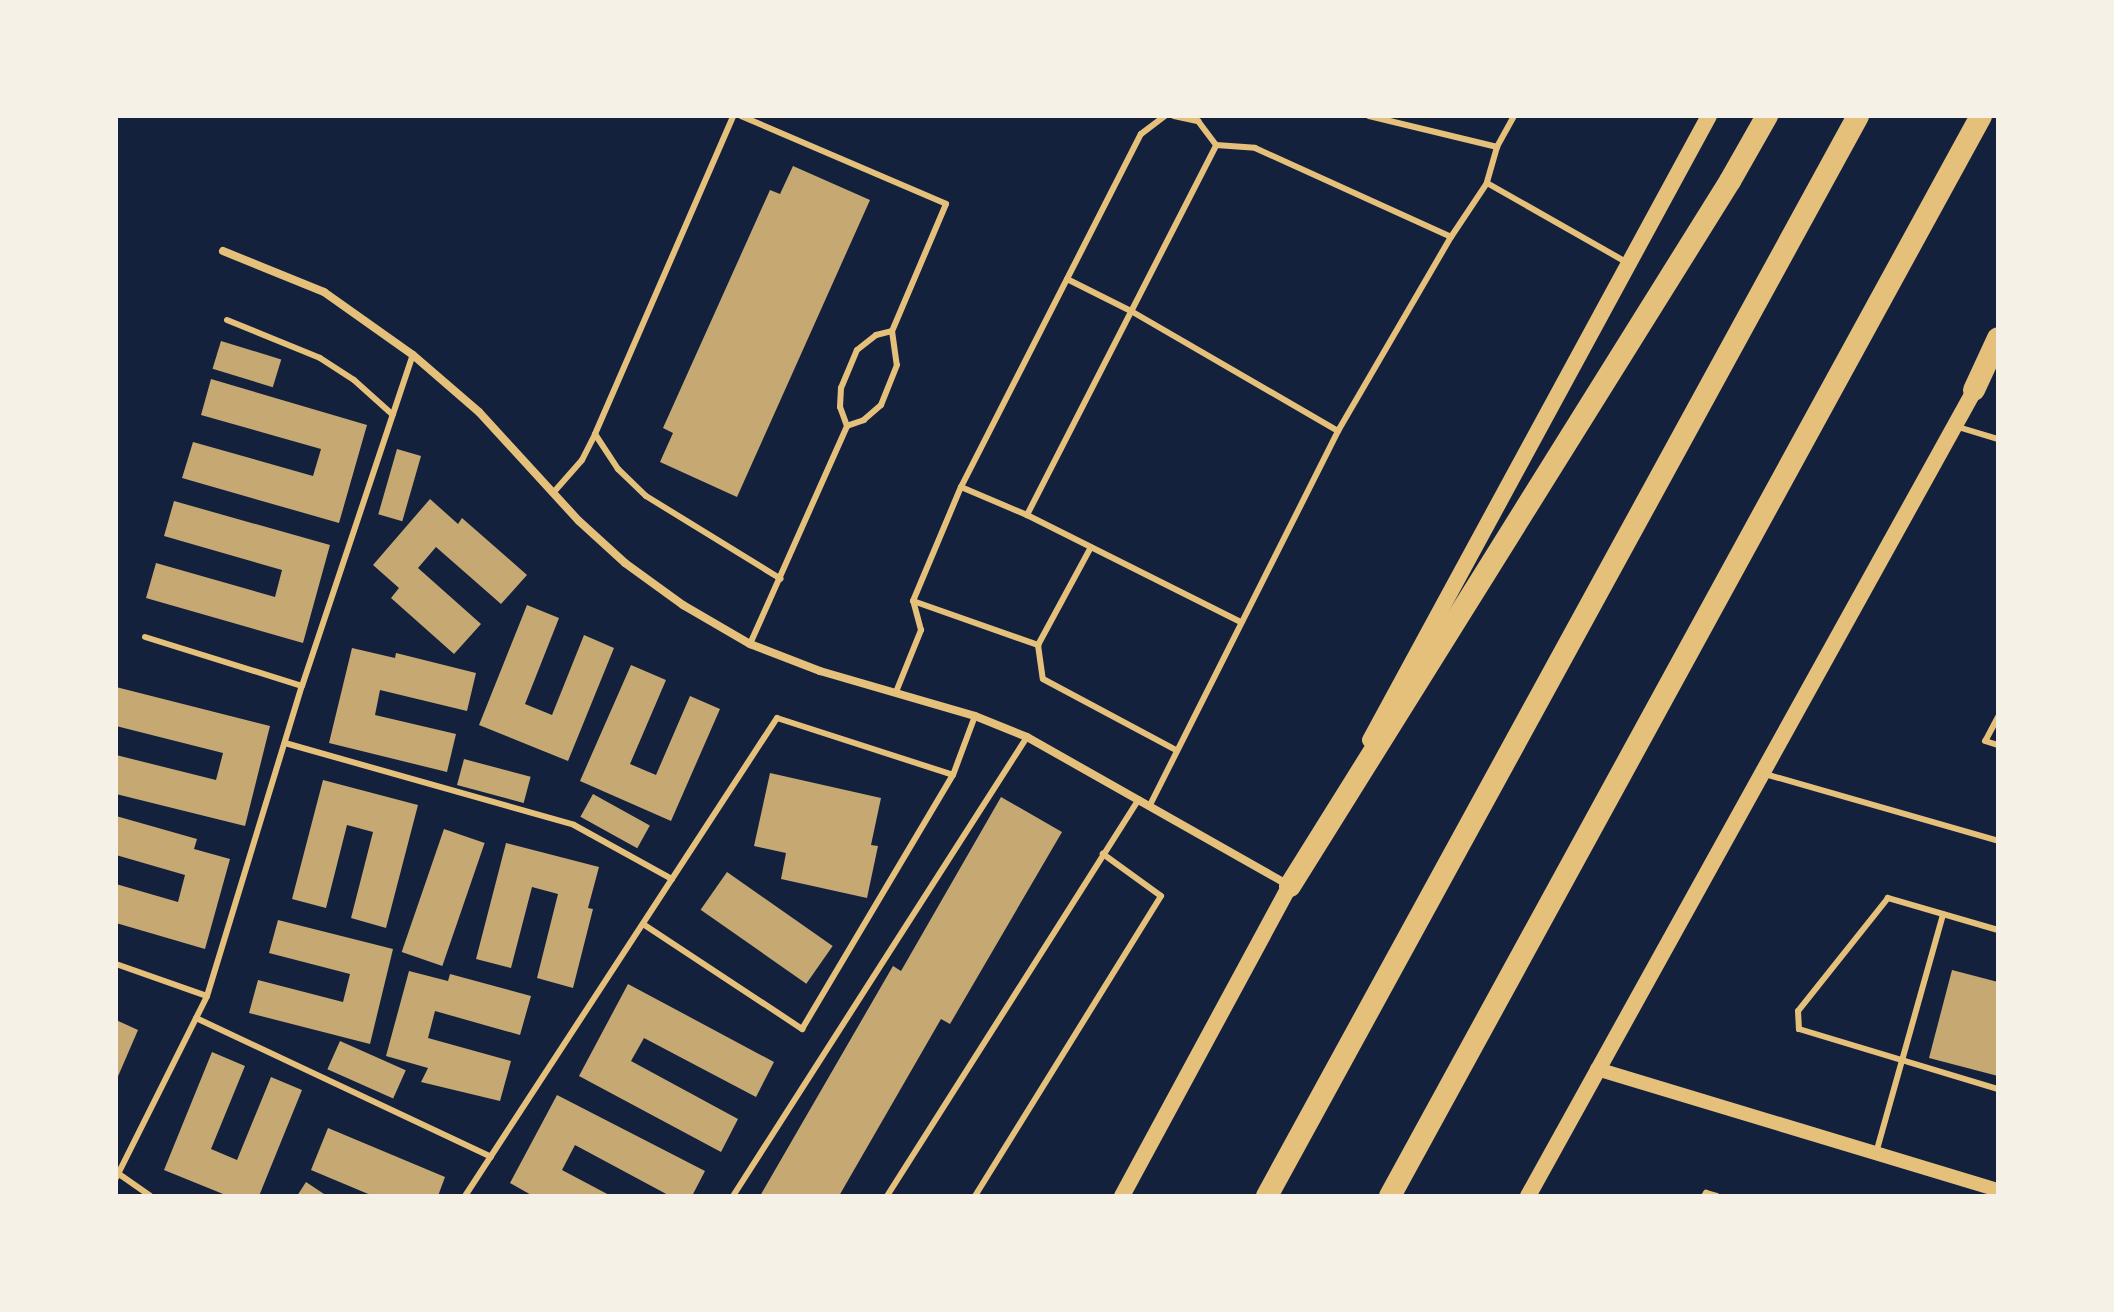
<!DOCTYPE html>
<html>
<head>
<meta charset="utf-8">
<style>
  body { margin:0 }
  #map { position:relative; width:2114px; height:1312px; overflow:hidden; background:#14213d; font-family:"Source Sans 3",sans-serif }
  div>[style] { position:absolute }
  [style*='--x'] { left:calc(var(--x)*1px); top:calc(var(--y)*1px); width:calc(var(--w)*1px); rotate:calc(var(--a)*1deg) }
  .building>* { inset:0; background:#c6a872; transform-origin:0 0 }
  .service>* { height:6px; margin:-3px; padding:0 3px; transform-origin:3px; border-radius:3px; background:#e5c07b }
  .minor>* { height:8px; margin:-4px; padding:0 4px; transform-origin:4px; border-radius:4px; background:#e5c07b }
  .tertiary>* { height:14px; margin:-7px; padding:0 7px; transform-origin:7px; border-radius:7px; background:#e5c07b }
  .secondary>* { height:16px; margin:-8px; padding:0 8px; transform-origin:8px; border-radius:8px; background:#e5c07b }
  .motorway>* { height:22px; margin:-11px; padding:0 11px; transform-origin:11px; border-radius:11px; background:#e5c07b }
  span { translate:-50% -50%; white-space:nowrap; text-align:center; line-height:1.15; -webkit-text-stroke:8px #f6f1e7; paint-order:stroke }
  .frame { position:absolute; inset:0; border:118px solid #f6f1e7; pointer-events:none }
</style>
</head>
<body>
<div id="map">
  <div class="building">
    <i style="clip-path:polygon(793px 166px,870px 200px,737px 497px,660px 462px,673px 433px,663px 428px,770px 190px,780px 194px)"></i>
    <i style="left:221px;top:341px;width:63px;height:29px;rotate:17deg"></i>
    <i style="clip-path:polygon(211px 379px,367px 425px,339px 523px,182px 478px,193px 442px,313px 476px,321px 449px,201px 415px)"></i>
    <i style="left:397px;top:449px;width:25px;height:68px;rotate:16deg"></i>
    <i style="clip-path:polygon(430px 499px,458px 524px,462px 518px,527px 575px,501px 604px,436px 547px,418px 568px,481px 624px,454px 654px,391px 598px,399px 588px,373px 565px)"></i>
    <i style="clip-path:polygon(174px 501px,330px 545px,303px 643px,146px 598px,156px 563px,275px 597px,282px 570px,164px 536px)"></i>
    <i style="clip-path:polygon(527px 605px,559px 618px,525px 704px,552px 715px,584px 635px,614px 648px,568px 761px,479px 725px)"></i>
    <i style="clip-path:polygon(352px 648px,395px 658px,396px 653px,476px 673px,467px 711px,380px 690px,375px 715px,456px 734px,447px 772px,329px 743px)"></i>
    <i style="clip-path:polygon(631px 665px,666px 680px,630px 764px,656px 775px,690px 696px,720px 709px,671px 821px,580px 781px)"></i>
    <i style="clip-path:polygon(116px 687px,270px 726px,245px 826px,116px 794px,116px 755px,216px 780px,223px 753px,116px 726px)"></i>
    <i style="left:464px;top:759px;width:69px;height:27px;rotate:15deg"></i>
    <i style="clip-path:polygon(770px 773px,881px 798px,871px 845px,878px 846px,867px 898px,781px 879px,786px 853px,754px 846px)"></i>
    <i style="clip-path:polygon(323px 780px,418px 805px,386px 928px,351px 918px,373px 832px,347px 825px,326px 908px,292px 899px)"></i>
    <i style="left:593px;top:794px;width:65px;height:26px;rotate:29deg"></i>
    <i style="clip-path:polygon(1001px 797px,1062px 832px,950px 1024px,941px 1019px,839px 1196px,760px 1196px,893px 966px,901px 971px)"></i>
    <i style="clip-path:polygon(116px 816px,197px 839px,194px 849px,230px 859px,205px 949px,116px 923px,116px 884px,178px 902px,185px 875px,116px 855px)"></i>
    <i style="left:444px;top:829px;width:43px;height:130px;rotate:19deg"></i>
    <i style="clip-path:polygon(506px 843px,599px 867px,588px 908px,593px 909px,573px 988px,537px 978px,558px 894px,532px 887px,511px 968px,476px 959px)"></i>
    <i style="left:727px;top:872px;width:129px;height:46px;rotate:35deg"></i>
    <i style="clip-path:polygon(278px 920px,393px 949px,370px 1044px,249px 1013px,258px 980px,343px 1002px,350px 974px,269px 953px)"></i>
    <i style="clip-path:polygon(1952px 970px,1998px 982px,1998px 1076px,1929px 1058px)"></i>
    <i style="clip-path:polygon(409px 971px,448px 981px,450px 974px,531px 996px,520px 1035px,435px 1011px,428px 1038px,511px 1061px,500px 1101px,421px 1082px,428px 1068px,386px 1056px)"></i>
    <i style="clip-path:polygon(628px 984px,774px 1062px,756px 1097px,644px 1038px,631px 1061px,738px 1119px,721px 1152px,579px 1076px)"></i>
    <i style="clip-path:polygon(116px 1020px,138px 1030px,116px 1081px)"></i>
    <i style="left:340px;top:1041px;width:72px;height:31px;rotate:24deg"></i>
    <i style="clip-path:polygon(212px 1052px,245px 1066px,211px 1149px,237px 1160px,271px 1077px,302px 1090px,259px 1196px,228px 1196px,164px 1170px)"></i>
    <i style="clip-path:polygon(557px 1095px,705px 1171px,692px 1196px,670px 1196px,575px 1145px,562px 1170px,611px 1196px,533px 1196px,510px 1183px)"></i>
    <i style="clip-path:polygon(328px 1128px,445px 1177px,438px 1196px,373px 1196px,311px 1170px)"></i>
    <i style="clip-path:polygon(306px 1182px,327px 1196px,297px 1196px)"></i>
  </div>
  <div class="service">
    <i style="--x:741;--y:116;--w:223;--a:23.2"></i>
    <i style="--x:946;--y:204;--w:138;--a:113"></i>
    <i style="--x:892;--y:331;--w:34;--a:82"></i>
    <i style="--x:897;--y:365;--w:43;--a:111.8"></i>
    <i style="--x:881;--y:405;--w:23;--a:139"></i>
    <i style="--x:864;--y:420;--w:18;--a:161"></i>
    <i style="--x:847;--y:426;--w:20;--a:-110"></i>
    <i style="--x:840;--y:407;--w:19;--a:-87"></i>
    <i style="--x:841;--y:388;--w:41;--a:-67.2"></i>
    <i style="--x:857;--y:350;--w:24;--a:-38"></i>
    <i style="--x:876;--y:335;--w:16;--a:-14"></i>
    <i style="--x:1174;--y:116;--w:25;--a:12"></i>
    <i style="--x:1198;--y:121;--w:30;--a:53"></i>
    <i style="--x:1369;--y:116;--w:132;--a:13.6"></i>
    <i style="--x:1514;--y:116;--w:35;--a:119"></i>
    <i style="--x:1497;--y:147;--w:37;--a:106"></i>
    <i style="--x:1487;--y:183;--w:160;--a:29.6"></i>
    <i style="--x:1067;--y:279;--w:72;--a:26.6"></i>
    <i style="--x:1131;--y:311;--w:239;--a:30.1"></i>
    <i style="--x:227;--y:320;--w:100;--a:22.2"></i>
    <i style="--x:320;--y:358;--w:40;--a:32.9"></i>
    <i style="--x:354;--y:380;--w:52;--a:41.9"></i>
    <i style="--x:1958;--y:427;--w:42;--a:16.7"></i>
    <i style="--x:595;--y:434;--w:42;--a:56.7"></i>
    <i style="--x:618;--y:469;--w:39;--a:44"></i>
    <i style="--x:646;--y:496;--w:158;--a:31.6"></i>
    <i style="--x:961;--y:487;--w:396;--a:-63"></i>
    <i style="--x:1141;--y:134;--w:30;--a:-37"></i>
    <i style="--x:553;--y:493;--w:44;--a:-48.7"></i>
    <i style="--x:582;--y:460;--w:29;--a:-63"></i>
    <i style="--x:595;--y:434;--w:347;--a:-66.5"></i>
    <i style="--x:1027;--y:515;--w:415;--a:-62.9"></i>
    <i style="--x:1216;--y:145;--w:39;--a:4"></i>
    <i style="--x:1255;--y:148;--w:215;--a:24.4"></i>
    <i style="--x:913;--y:601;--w:133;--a:19.4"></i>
    <i style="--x:1038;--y:645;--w:111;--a:-61.6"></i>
    <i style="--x:145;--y:637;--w:164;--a:17.3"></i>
    <i style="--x:750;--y:644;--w:239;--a:-66"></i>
    <i style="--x:1038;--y:645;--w:34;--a:82"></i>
    <i style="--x:1043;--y:679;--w:151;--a:28.1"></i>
    <i style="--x:896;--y:692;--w:67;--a:-68"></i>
    <i style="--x:921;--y:630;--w:30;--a:-105"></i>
    <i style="--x:913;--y:601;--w:124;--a:-67.2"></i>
    <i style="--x:961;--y:487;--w:72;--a:23"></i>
    <i style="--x:1027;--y:515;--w:239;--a:26.6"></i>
    <i style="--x:1998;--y:717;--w:27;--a:118"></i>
    <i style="--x:1985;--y:741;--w:14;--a:17"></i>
    <i style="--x:285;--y:743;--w:300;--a:15.8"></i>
    <i style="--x:574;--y:825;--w:112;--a:28.9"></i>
    <i style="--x:1765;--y:774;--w:242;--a:16"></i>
    <i style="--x:1150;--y:805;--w:419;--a:-63.3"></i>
    <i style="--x:1338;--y:431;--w:225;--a:-59.8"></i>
    <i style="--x:1451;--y:237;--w:65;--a:-56.3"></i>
    <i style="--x:643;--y:924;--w:191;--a:33.4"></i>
    <i style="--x:802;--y:1029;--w:295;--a:-59.3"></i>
    <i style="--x:953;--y:775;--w:63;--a:-69.6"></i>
    <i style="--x:1998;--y:930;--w:115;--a:-163.8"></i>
    <i style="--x:1888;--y:898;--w:144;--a:128.5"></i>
    <i style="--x:1798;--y:1011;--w:18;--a:87"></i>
    <i style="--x:1799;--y:1029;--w:208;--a:16.8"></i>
    <i style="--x:116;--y:964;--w:96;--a:19.4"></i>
    <i style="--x:196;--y:1018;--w:326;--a:25.2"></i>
    <i style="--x:1876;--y:1153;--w:248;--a:-74.3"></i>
    <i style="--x:119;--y:1174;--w:38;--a:35"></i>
    <i style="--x:116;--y:1178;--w:203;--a:-63.4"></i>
    <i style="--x:207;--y:996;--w:324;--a:-73"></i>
    <i style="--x:302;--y:686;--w:349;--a:-71.5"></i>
    <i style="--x:465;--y:1196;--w:571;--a:-56.87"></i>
    <i style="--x:777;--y:718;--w:185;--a:17.9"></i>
    <i style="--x:733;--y:1196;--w:545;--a:-57.36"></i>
    <i style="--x:887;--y:1196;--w:470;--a:-57.6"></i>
    <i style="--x:975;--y:1196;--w:353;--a:-58.2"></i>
    <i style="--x:1161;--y:896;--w:72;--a:-144.1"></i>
    <i style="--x:1704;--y:1196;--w:4;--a:-56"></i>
    <i style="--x:1706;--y:1193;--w:11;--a:15"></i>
  </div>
  <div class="minor">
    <i style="--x:223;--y:251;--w:109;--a:22.1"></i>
    <i style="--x:324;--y:292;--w:109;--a:35.3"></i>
    <i style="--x:413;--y:355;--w:87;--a:40.8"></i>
    <i style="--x:479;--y:412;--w:148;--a:47.5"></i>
    <i style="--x:579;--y:521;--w:62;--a:42.4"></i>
    <i style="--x:625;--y:563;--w:72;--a:35.9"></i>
    <i style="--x:683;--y:605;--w:78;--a:30.2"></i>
    <i style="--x:750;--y:644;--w:75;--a:21.1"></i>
    <i style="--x:820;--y:671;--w:161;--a:16.2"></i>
    <i style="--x:975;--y:716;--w:56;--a:22"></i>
    <i style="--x:1027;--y:737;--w:302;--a:29.5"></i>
  </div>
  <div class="tertiary">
    <i style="--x:1597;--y:1069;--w:419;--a:16.8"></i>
  </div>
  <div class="secondary">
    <i style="--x:1370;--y:740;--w:710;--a:-61.49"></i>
    <i style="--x:1122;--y:1196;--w:364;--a:-61.6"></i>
    <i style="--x:1528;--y:1196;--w:931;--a:-61.01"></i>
  </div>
  <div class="motorway">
    <i style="--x:1974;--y:390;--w:57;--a:-65.2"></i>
    <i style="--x:1290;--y:886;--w:831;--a:-58.03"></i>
    <i style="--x:1730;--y:181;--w:75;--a:-60.4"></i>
    <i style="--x:1267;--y:1196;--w:1231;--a:-61.31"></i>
    <i style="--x:1390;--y:1196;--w:1231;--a:-61.31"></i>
  </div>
  <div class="frame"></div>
</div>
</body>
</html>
